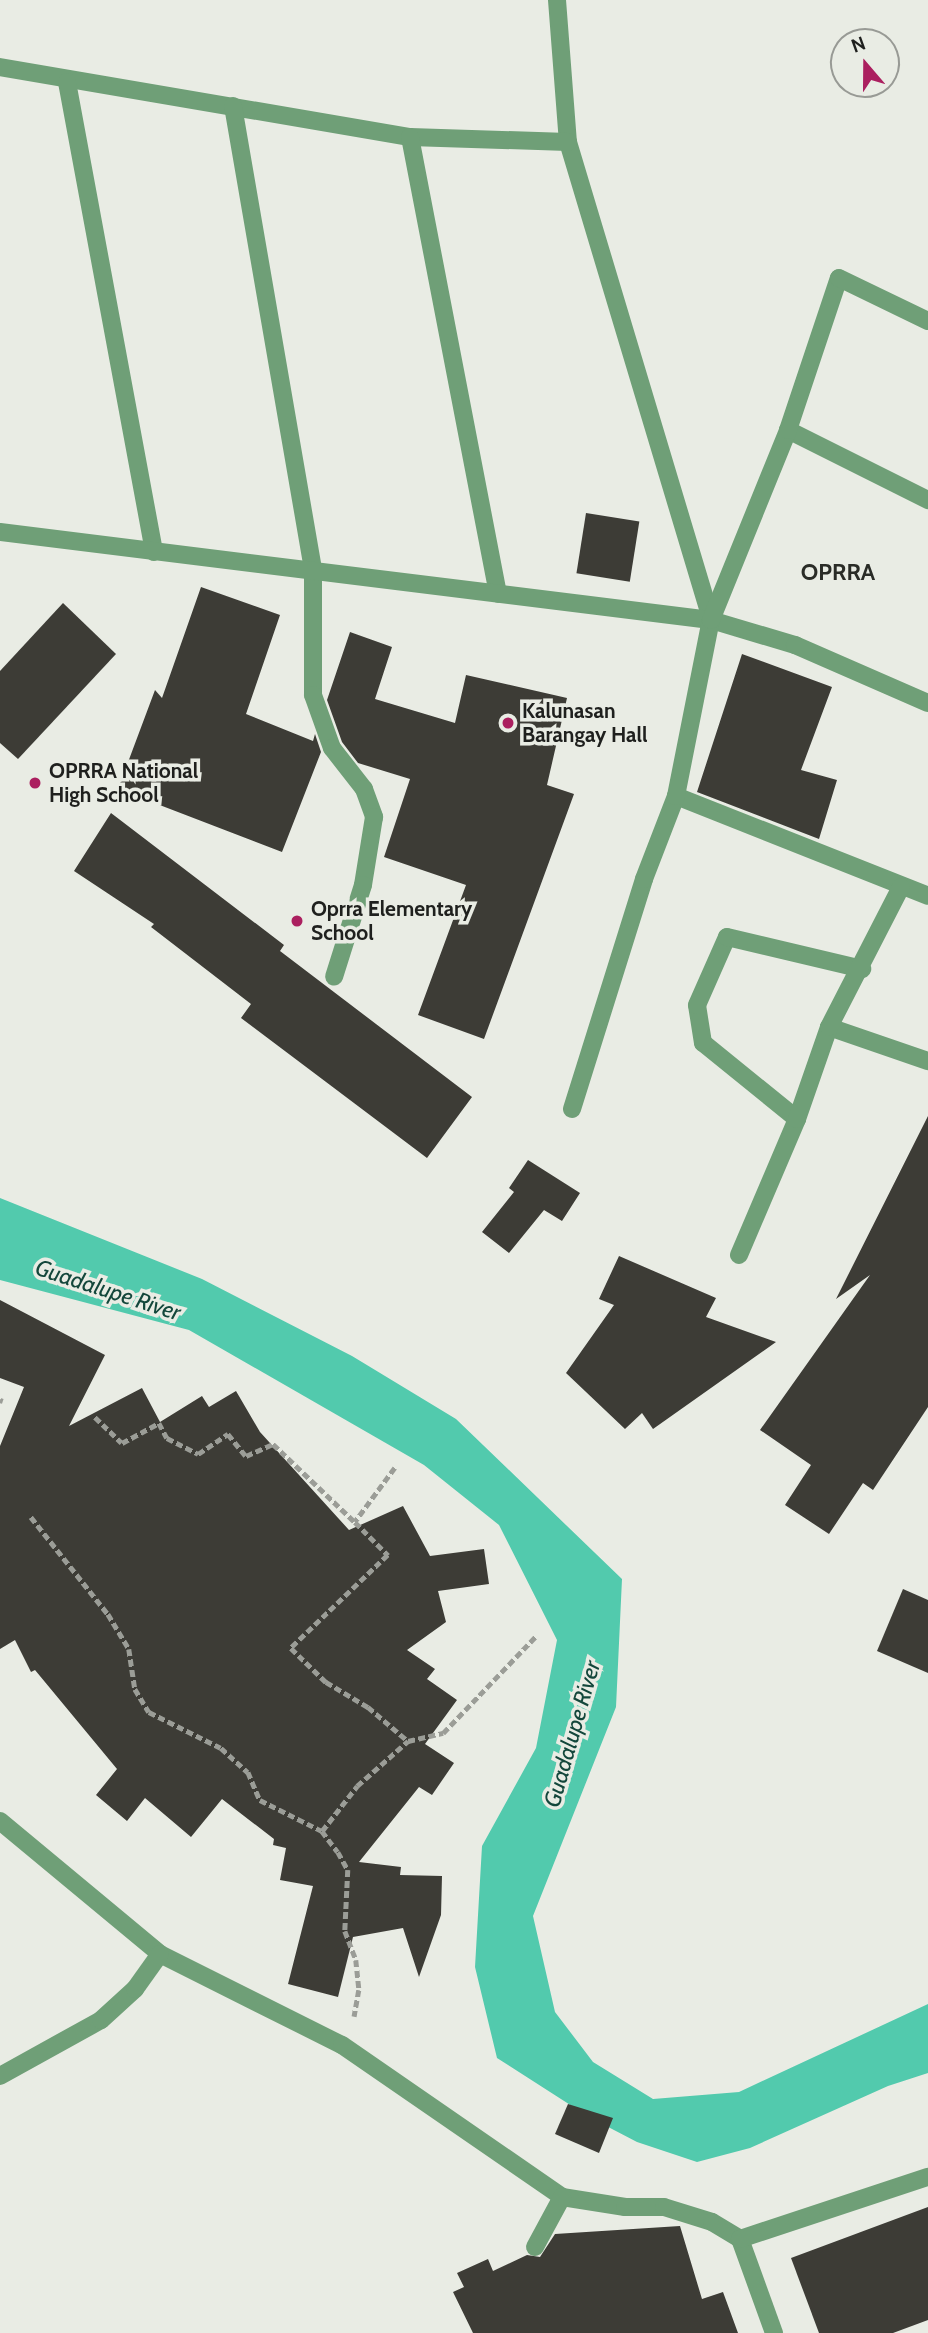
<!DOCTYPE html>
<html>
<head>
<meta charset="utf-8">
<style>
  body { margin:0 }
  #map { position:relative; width:928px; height:2333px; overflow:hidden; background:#e9ece4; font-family:Cabin,sans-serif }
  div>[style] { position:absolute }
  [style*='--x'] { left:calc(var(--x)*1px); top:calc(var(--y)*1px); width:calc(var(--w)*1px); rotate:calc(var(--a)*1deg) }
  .water>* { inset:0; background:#52caad }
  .building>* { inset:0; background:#3d3c36; transform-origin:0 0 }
  .path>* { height:4.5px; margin-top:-2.25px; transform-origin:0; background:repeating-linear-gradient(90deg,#9b9d97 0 7px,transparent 0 10.5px) }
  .minor>* { height:18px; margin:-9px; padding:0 9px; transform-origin:9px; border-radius:9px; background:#6f9f77 }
  .dots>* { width:19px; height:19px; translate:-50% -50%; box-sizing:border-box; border:4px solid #e9ece4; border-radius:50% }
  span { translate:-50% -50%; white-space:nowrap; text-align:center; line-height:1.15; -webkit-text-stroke:7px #e9ece4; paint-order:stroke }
  .poi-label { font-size:21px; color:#1f201e; font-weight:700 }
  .left { translate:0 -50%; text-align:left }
  .neighbourhood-label { font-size:23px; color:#2a2c27; font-weight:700 }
  .water-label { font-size:23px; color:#13473b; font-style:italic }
  .north { position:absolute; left:830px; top:28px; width:70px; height:70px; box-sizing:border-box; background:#e9ece4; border:2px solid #989a95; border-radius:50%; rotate:340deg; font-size:19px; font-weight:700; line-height:28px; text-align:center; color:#1f201e }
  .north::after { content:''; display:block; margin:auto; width:24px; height:32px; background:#ab1f5f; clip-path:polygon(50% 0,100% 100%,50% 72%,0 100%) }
</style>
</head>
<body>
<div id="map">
  <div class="water">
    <i style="clip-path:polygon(0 1198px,202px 1279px,352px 1356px,456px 1419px,622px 1579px,616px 1707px,533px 1916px,555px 2012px,593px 2062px,653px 2099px,739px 2092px,928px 2004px,928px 2073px,888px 2086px,750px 2148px,697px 2162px,637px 2142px,589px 2117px,497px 2058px,475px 1967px,482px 1846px,536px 1748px,557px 1640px,499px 1525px,424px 1465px,189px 1330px,0 1280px)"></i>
  </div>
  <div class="building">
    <i style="left:586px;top:513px;width:54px;height:61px;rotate:9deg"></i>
    <i style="clip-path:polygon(201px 587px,280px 615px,246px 714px,313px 741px,315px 734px,321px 752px,282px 852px,118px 789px,155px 690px,162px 698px)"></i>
    <i style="clip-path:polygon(63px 603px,116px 654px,18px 759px,0 743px,0 671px)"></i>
    <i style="clip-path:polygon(350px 632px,392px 647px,375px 699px,455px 723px,466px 675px,567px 698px,547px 785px,574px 794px,484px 1039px,418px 1015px,466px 885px,384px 857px,410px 779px,358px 763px,342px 742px,327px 700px)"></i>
    <i style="clip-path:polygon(742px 654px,832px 687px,801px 770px,837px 780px,819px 839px,697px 792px)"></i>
    <i style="clip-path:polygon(111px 813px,284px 945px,280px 951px,472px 1097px,427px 1158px,241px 1018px,251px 1004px,151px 927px,154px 924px,74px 871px)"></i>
    <i style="clip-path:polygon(928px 1116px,928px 1407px,873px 1490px,863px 1483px,829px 1534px,785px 1505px,811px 1465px,760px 1430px,870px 1275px,836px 1299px)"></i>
    <i style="clip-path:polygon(528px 1160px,580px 1193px,562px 1221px,544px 1210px,509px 1253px,482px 1232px,514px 1192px,509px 1188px)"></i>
    <i style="clip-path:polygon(619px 1256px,716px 1298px,706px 1317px,776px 1342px,653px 1429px,642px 1413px,625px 1429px,566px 1373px,614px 1305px,599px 1299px)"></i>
    <i style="clip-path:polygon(0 1300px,105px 1355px,69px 1426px,142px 1388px,160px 1422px,202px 1396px,209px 1407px,236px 1391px,260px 1432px,349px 1530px,403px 1506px,430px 1556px,484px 1549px,489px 1584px,438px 1591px,446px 1622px,407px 1650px,435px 1669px,427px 1679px,457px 1700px,425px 1744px,454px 1763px,432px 1795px,419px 1787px,359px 1862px,401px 1867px,400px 1875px,442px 1876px,441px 1915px,419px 1977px,403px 1928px,353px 1937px,338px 1997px,288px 1984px,313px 1886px,280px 1880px,286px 1848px,273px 1845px,274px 1839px,222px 1799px,191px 1837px,145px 1798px,127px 1821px,96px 1795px,117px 1769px,35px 1670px,31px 1672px,15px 1640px,0 1649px,0 1446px,24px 1387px,0 1378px)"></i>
    <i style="clip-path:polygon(903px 1589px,928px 1600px,928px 1673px,877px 1651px)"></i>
    <i style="clip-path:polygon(568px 2104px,613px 2118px,599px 2153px,555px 2134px)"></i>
    <i style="clip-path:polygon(928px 2207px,928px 2320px,893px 2333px,819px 2333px,791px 2258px)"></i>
    <i style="clip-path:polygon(680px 2226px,702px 2299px,723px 2292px,738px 2333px,473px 2333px,453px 2292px,464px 2287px,457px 2273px,488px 2259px,493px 2271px,527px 2255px,540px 2257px,555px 2234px)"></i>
  </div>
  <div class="path">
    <i style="--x:0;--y:1400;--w:3;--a:18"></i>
    <i style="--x:95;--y:1417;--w:37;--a:44"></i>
    <i style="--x:122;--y:1443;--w:42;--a:-28.4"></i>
    <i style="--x:159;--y:1423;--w:17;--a:62"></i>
    <i style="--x:167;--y:1438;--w:35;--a:27"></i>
    <i style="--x:198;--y:1454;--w:36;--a:-34"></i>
    <i style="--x:228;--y:1434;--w:28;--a:51"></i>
    <i style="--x:246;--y:1456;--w:30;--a:-24"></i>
    <i style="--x:273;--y:1444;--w:113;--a:43.6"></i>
    <i style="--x:395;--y:1468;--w:67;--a:126.5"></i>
    <i style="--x:355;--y:1522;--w:47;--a:45"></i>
    <i style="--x:388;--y:1555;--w:134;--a:136.2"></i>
    <i style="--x:291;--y:1648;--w:49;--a:44.2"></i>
    <i style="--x:326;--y:1682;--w:49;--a:30.8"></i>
    <i style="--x:368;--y:1707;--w:52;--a:40.4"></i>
    <i style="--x:31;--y:1517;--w:124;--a:51.6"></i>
    <i style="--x:108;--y:1614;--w:41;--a:59"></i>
    <i style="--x:129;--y:1649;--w:40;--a:81.5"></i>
    <i style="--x:135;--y:1689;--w:27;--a:59"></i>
    <i style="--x:149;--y:1712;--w:80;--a:26.6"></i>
    <i style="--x:221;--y:1748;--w:36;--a:42"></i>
    <i style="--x:248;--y:1772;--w:30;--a:67"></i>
    <i style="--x:260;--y:1800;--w:69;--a:26.6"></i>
    <i style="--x:322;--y:1831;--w:26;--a:53"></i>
    <i style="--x:338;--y:1852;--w:21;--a:61"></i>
    <i style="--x:348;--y:1870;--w:61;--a:92.8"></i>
    <i style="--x:345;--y:1931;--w:31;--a:69"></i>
    <i style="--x:356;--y:1960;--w:30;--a:84"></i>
    <i style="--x:359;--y:1990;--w:27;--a:100"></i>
    <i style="--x:322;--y:1831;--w:57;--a:-52.1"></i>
    <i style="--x:357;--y:1786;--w:68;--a:-41.4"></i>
    <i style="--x:408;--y:1741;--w:36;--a:-13"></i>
    <i style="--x:443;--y:1733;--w:136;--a:-46.2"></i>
  </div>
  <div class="minor">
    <i style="--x:557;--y:0;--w:142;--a:85.6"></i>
    <i style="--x:568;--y:142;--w:499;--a:73.3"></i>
    <i style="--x:0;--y:67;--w:416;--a:9.7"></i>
    <i style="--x:410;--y:137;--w:158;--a:1.8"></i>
    <i style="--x:67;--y:82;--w:478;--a:79.5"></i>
    <i style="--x:233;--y:106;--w:472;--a:80.2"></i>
    <i style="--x:313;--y:571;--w:124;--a:90"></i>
    <i style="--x:313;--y:695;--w:56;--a:70.3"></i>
    <i style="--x:332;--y:748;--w:52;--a:52"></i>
    <i style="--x:364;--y:789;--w:30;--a:70"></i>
    <i style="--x:374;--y:817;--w:69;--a:99.2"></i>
    <i style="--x:363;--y:885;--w:96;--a:107.5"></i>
    <i style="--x:410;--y:137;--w:465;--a:79.1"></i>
    <i style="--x:788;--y:430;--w:157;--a:26.6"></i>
    <i style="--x:0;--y:532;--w:716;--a:7.06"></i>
    <i style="--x:711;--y:620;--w:88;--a:16.6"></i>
    <i style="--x:795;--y:645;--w:145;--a:23.6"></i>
    <i style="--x:676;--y:796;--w:271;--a:21.6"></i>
    <i style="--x:829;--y:1027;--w:105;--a:19"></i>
    <i style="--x:572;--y:1109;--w:241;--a:-72.6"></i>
    <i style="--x:644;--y:879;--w:89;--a:-68.9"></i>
    <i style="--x:676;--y:796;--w:179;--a:-78.8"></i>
    <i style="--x:711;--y:620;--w:205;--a:-67.9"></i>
    <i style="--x:788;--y:430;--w:160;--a:-71.5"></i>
    <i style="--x:839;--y:278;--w:99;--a:25.8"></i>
    <i style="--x:797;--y:1119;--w:121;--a:-141"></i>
    <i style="--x:703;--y:1043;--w:38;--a:-99"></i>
    <i style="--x:697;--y:1005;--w:74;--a:-66.2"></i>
    <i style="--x:727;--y:937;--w:139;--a:13.3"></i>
    <i style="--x:739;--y:1255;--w:148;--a:-66.9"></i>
    <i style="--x:797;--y:1119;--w:97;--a:-70.8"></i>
    <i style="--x:829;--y:1027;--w:157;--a:-62.8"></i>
    <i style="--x:0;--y:1821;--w:208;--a:39.7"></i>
    <i style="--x:160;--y:1954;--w:203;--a:26.6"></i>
    <i style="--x:342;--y:2045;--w:267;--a:34.6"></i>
    <i style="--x:562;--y:2197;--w:64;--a:9"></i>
    <i style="--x:625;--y:2207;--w:39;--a:0"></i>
    <i style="--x:664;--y:2207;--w:50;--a:17.4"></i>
    <i style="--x:712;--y:2222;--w:33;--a:31"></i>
    <i style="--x:740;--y:2239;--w:100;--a:70.1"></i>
    <i style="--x:0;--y:2076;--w:115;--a:-29"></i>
    <i style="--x:101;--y:2020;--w:46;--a:-42.4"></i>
    <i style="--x:135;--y:1989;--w:43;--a:-54.5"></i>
    <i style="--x:740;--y:2239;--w:198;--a:-18.3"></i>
    <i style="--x:535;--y:2247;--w:57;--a:-61.6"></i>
  </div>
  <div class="dots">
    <i style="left:508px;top:723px;background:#ab1f5f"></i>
    <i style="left:35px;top:783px;background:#ab1f5f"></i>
    <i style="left:297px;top:921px;background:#ab1f5f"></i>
  </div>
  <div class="poi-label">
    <span class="left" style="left:522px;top:723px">Kalunasan<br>Barangay Hall</span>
    <span class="left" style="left:49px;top:783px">OPRRA National<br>High School</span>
    <span class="left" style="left:311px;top:921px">Oprra Elementary<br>School</span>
  </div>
  <div class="neighbourhood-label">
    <span style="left:838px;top:572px">OPRRA</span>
  </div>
  <div class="water-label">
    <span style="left:108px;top:1290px;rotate:18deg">Guadalupe River</span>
    <span style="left:572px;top:1734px;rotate:-74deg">Guadalupe River</span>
  </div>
  <div class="north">N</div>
</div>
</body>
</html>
